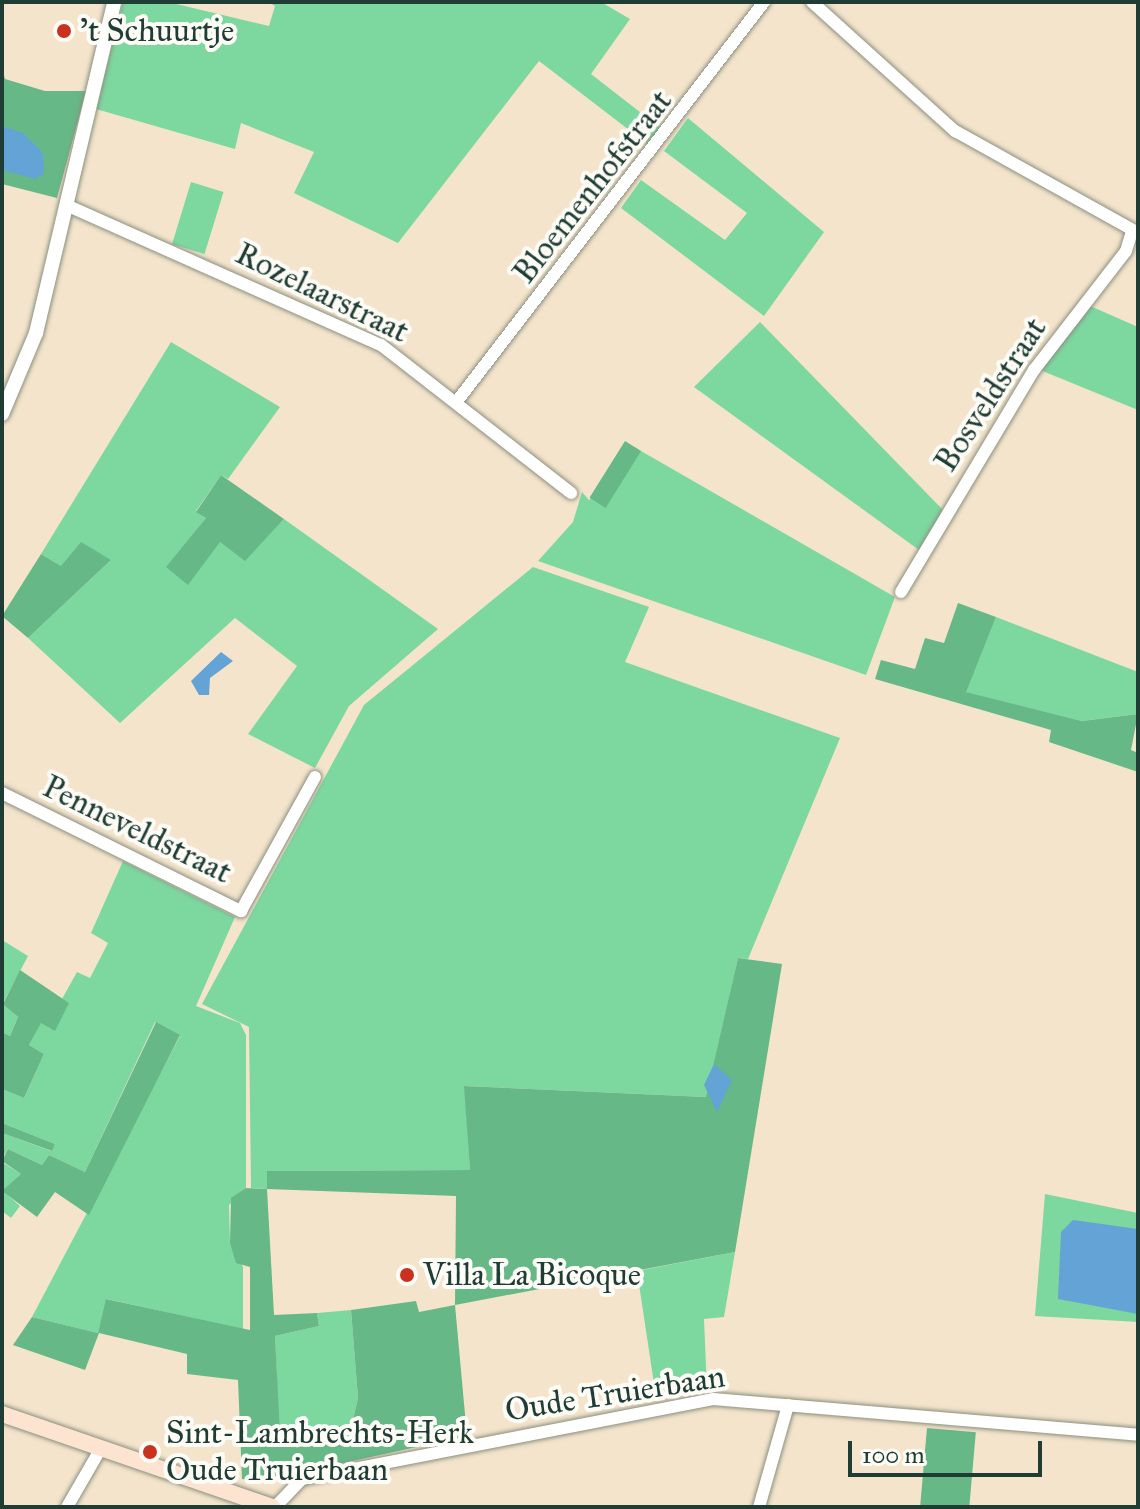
<!DOCTYPE html>
<html>
<head>
<meta charset="utf-8">
<style>
  body { margin:0 }
  #map { position:relative; width:1140px; height:1509px; overflow:hidden; background:#f4e4cb; font-family:"IM FELL Great Primer",serif }
  div>[style] { position:absolute }
  [style*='--x'] { left:calc(var(--x)*1px); top:calc(var(--y)*1px); width:calc(var(--w)*1px); rotate:calc(var(--a)*1deg) }
  .green>* { inset:0; background:#7dd89f; transform-origin:0 0 }
  .forest>* { inset:0; background:#66b886; transform-origin:0 0 }
  .water>* { inset:0; background:#64a3d6 }
  .roads { filter:drop-shadow(0 0 2px #8a9080) drop-shadow(0 0 2px #8a9080) }
  .minor>* { height:12px; margin:-6px; padding:0 6px; transform-origin:6px; border-radius:6px; background:#fff }
  .tertiary>* { height:14px; margin:-7px; padding:0 7px; transform-origin:7px; border-radius:7px; background:#fff }
  .secondary>* { height:16px; margin:-8px; padding:0 8px; transform-origin:8px; border-radius:8px; background:#fde4d1 }
  .dots>* { width:22px; height:22px; translate:-50% -50%; box-sizing:border-box; border:4px solid #fdfcf7; border-radius:50% }
  span { translate:-50% -50%; white-space:nowrap; text-align:center; line-height:1.15; -webkit-text-stroke:8px #fdfcf7; paint-order:stroke }
  .poi-label { font-size:32px; color:#1f3d34 }
  .left { translate:0 -50%; text-align:left }
  .street-label { font-size:32px; color:#1f3d34 }
  .frame { position:absolute; inset:0; border:4px solid #1f3d34; pointer-events:none }
  .scale { position:absolute; left:848px; top:1441px; width:194px; height:36px; box-sizing:border-box; border:4px solid #1f3d34; border-top:0; padding-left:10px; font-size:24px; line-height:28px; white-space:nowrap; color:#1f3d34; -webkit-text-stroke:6px #fdfcf7; paint-order:stroke }
</style>
</head>
<body>
<div id="map">
  <div class="green">
    <i style="clip-path:polygon(123px 2px,168px 2px,269px 26px,275px 6px,268px 2px,601px 2px,630px 19px,591px 74px,663px 130px,650px 146px,539px 61px,398px 243px,294px 193px,314px 152px,241px 123px,235px 149px,96px 109px)"></i>
    <i style="clip-path:polygon(688px 118px,824px 232px,764px 316px,621px 208px,641px 180px,725px 240px,747px 213px,664px 151px)"></i>
    <i style="left:191px;top:182px;width:34px;height:65px;rotate:17deg"></i>
    <i style="clip-path:polygon(1088px 305px,1138px 327px,1138px 410px,1040px 370px)"></i>
    <i style="clip-path:polygon(760px 322px,943px 510px,919px 550px,694px 387px)"></i>
    <i style="clip-path:polygon(171px 342px,280px 407px,228px 479px,221px 475px,196px 511px,206px 518px,167px 568px,220px 541px,245px 560px,284px 519px,438px 629px,349px 706px,315px 768px,248px 734px,297px 666px,235px 618px,120px 723px,28px 638px,110px 561px,61px 566px,41px 554px)"></i>
    <i style="clip-path:polygon(641px 451px,895px 597px,866px 675px,538px 561px,573px 522px,582px 492px,589px 500px)"></i>
    <i style="clip-path:polygon(533px 567px,649px 607px,625px 662px,840px 738px,748px 959px,738px 958px,707px 1097px,465px 1086px,470px 1170px,268px 1171px,267px 1189px,251px 1188px,249px 1027px,202px 1004px,364px 705px)"></i>
    <i style="clip-path:polygon(996px 617px,1138px 672px,1138px 714px,1082px 721px,965px 692px)"></i>
    <i style="clip-path:polygon(123px 861px,235px 917px,196px 1006px,240px 1023px,246px 1035px,246px 1188px,229px 1205px,230px 1243px,243px 1267px,243px 1329px,107px 1299px,98px 1333px,32px 1317px,180px 1036px,155px 1022px,85px 1172px,49px 1155px,42px 1165px,8px 1149px,2px 1159px,2px 1133px,51px 1151px,55px 1144px,2px 1123px,2px 1089px,24px 1098px,44px 1054px,29px 1045px,41px 1022px,69px 1003px,62px 999px,77px 972px,90px 978px,108px 943px,91px 933px)"></i>
    <i style="clip-path:polygon(2px 940px,28px 956px,3px 1003px,18px 1017px,10px 1036px,2px 1032px)"></i>
    <i style="clip-path:polygon(2px 1162px,21px 1174px,3px 1191px,20px 1206px,11px 1218px,2px 1211px)"></i>
    <i style="clip-path:polygon(1045px 1194px,1138px 1213px,1138px 1322px,1035px 1316px)"></i>
    <i style="clip-path:polygon(735px 1252px,724px 1317px,704px 1319px,707px 1390px,656px 1397px,637px 1271px)"></i>
    <i style="clip-path:polygon(351px 1310px,358px 1398px,352px 1424px,279px 1433px,275px 1336px,319px 1326px,317px 1313px)"></i>
  </div>
  <div class="forest">
    <i style="clip-path:polygon(2px 68px,5px 79px,45px 91px,86px 91px,57px 198px,2px 184px)"></i>
    <i style="left:625px;top:441px;width:19px;height:67px;rotate:32deg"></i>
    <i style="clip-path:polygon(221px 475px,284px 519px,245px 561px,220px 542px,188px 585px,166px 567px,206px 518px,196px 512px)"></i>
    <i style="clip-path:polygon(81px 542px,111px 560px,28px 638px,2px 616px,41px 554px,61px 566px)"></i>
    <i style="clip-path:polygon(958px 603px,996px 617px,966px 692px,1082px 721px,1138px 714px,1131px 750px,1138px 753px,1138px 772px,1049px 742px,1051px 730px,875px 679px,881px 660px,915px 669px,925px 638px,944px 643px)"></i>
    <i style="clip-path:polygon(evenodd,738px 958px,782px 964px,735px 1252px,455px 1305px,467px 1436px,261px 1481px,242px 1479px,238px 1380px,187px 1374px,187px 1354px,99px 1333px,85px 1370px,13px 1345px,32px 1317px,98px 1333px,106px 1299px,250px 1330px,250px 1267px,236px 1263px,230px 1243px,231px 1198px,246px 1188px,267px 1189px,267px 1171px,470px 1170px,464px 1086px,706px 1097px,738px 958px,267px 1189px,456px 1196px,455px 1305px,419px 1312px,416px 1301px,351px 1310px,358px 1398px,352px 1424px,280px 1433px,275px 1336px,319px 1326px,317px 1313px,274px 1315px,267px 1189px)"></i>
    <i style="clip-path:polygon(20px 970px,69px 1003px,55px 1031px,41px 1023px,29px 1045px,44px 1054px,24px 1098px,2px 1089px,2px 1032px,10px 1036px,18px 1017px,3px 1004px)"></i>
    <i style="clip-path:polygon(156px 1022px,180px 1035px,89px 1215px,55px 1192px,37px 1217px,2px 1191px,21px 1174px,2px 1161px,8px 1149px,42px 1165px,49px 1155px,85px 1172px)"></i>
    <i style="clip-path:polygon(2px 1123px,55px 1144px,52px 1151px,2px 1133px)"></i>
    <i style="left:927px;top:1428px;width:49px;height:79px;rotate:5deg"></i>
  </div>
  <div class="water">
    <i style="clip-path:polygon(2px 126px,23px 133px,43px 153px,44px 173px,36px 179px,2px 170px)"></i>
    <i style="clip-path:polygon(221px 652px,233px 661px,210px 678px,209px 695px,199px 695px,191px 681px)"></i>
    <i style="clip-path:polygon(714px 1064px,732px 1080px,717px 1112px,704px 1085px)"></i>
    <i style="clip-path:polygon(1073px 1220px,1138px 1229px,1138px 1314px,1058px 1299px,1061px 1232px)"></i>
  </div>
  <div class="roads">
    <div class="minor">
      <i style="--x:812;--y:2;--w:193;--a:42.1"></i>
      <i style="--x:955;--y:131;--w:210;--a:29.1"></i>
      <i style="--x:66;--y:205;--w:345;--a:24"></i>
      <i style="--x:381;--y:345;--w:241;--a:37.9"></i>
      <i style="--x:458;--y:400;--w:502;--a:-52.45"></i>
      <i style="--x:901;--y:592;--w:259;--a:-59.1"></i>
      <i style="--x:1034;--y:370;--w:150;--a:-52.3"></i>
      <i style="--x:1126;--y:251;--w:21;--a:-73"></i>
      <i style="--x:2;--y:793;--w:267;--a:26.3"></i>
      <i style="--x:241;--y:911;--w:153;--a:-61.1"></i>
      <i style="--x:67;--y:1507;--w:68;--a:-60"></i>
      <i style="--x:275;--y:1507;--w:39;--a:-46"></i>
      <i style="--x:302;--y:1479;--w:419;--a:-11"></i>
      <i style="--x:713;--y:1399;--w:427;--a:4.8"></i>
      <i style="--x:759;--y:1507;--w:106;--a:-74.1"></i>
    </div>
    <div class="tertiary">
      <i style="--x:2;--y:414;--w:88;--a:-67.2"></i>
      <i style="--x:36;--y:333;--w:340;--a:-76.7"></i>
    </div>
    <div class="secondary">
      <i style="--x:2;--y:1414;--w:286;--a:19"></i>
    </div>
  </div>
  <div class="dots">
    <i style="left:64px;top:31px;background:#c8321e"></i>
    <i style="left:407px;top:1275px;background:#c8321e"></i>
    <i style="left:150px;top:1452px;background:#c8321e"></i>
  </div>
  <div class="poi-label">
    <span class="left" style="left:80px;top:31px">'t Schuurtje</span>
    <span class="left" style="left:423px;top:1275px">Villa La Bicoque</span>
    <span class="left" style="left:166px;top:1452px">Sint-Lambrechts-Herk<br>Oude Truierbaan</span>
  </div>
  <div class="street-label">
    <span style="left:593px;top:187px;rotate:-52deg">Bloemenhofstraat</span>
    <span style="left:322px;top:293px;rotate:26deg">Rozelaarstraat</span>
    <span style="left:991px;top:395px;rotate:-57deg">Bosveldstraat</span>
    <span style="left:137px;top:830px;rotate:26deg">Penneveldstraat</span>
    <span style="left:615px;top:1394px;rotate:-9deg">Oude Truierbaan</span>
  </div>
  <div class="frame"></div>
  <div class="scale">100 m</div>
</div>
</body>
</html>
